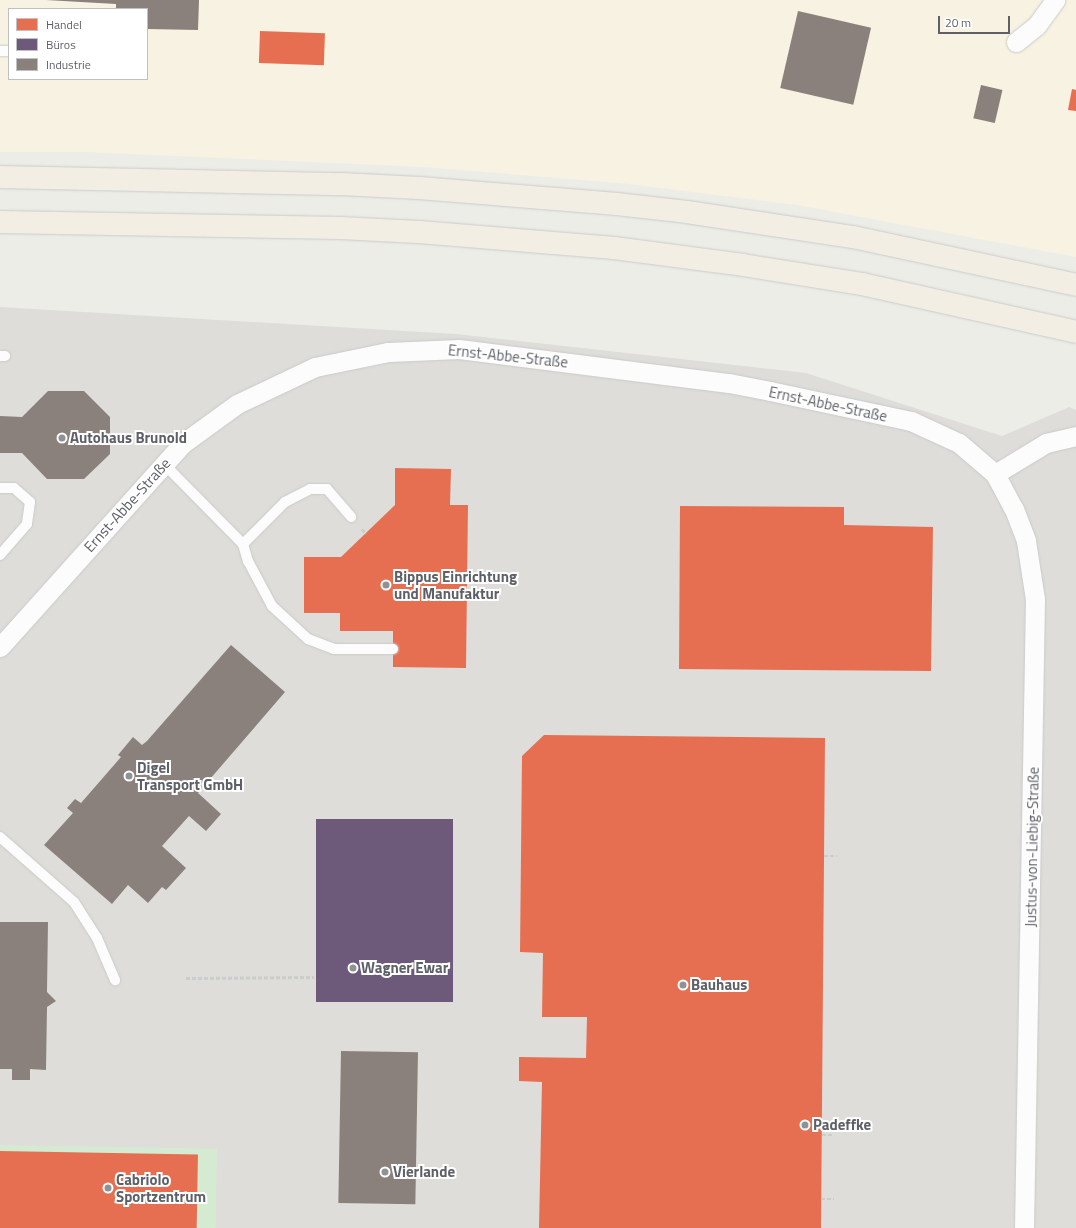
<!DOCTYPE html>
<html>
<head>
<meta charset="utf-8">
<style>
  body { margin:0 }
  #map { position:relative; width:1076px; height:1228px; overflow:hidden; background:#edede8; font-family:"Titillium Web",sans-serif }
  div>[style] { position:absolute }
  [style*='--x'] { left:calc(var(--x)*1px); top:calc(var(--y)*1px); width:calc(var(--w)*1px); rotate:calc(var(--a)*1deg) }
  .commercial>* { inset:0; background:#f7f2e1 }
  .industrial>* { inset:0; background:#deddd9 }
  .green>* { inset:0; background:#d4ebd2; transform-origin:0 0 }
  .shops>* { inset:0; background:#e76f51; transform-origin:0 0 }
  .offices>* { inset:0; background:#6d597a; transform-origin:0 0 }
  .industry>* { inset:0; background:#8a817c; transform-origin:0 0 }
  .path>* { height:2.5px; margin-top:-1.25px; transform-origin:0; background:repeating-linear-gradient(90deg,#c9cecb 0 4px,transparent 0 6px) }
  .roads { filter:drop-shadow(0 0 1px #cacbca) drop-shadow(0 0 1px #cacbca) }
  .service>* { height:10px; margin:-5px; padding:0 5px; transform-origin:5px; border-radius:5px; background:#fcfcfc }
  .minor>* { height:19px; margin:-9.5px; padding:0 9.5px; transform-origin:9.5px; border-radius:9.5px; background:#fcfcfc }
  .trunk>* { height:22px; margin:-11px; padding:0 11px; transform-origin:11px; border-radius:11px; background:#f2eee4 }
  .dots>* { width:11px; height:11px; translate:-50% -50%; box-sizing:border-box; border:2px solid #fff; border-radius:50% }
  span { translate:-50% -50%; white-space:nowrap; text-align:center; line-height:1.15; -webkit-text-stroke:4px #fff; paint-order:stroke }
  .street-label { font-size:15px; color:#5d6167 }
  .poi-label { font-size:15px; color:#5d6167; font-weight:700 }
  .left { translate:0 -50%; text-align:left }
  .legend { position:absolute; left:8px; top:8px; width:140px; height:72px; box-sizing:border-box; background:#fff; border:1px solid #bec0c2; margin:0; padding:5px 7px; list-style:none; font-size:12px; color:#5d6167 }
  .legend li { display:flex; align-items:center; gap:8px; height:20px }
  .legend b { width:20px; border:1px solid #bec0c2 }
  .scale { position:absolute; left:938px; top:16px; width:72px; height:18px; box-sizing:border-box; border:2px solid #5d6167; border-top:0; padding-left:5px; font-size:12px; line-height:14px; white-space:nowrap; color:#5d6167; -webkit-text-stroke:3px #fff; paint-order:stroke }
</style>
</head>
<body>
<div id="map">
  <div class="commercial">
    <i style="clip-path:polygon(evenodd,0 0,1076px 0,1076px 257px,797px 205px,620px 183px,423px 167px,86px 152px,0 152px,0 0,9px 9px,147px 9px,147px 79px,9px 79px,9px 9px)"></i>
  </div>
  <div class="industrial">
    <i style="clip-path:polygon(0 307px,456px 334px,806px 373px,1002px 436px,1069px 407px,1076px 410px,1076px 1228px,0 1228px)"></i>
  </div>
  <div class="green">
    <i style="left:0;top:1145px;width:217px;height:83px;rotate:1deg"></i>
  </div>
  <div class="shops">
    <i style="left:260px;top:31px;width:65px;height:32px;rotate:2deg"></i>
    <i style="clip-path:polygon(1072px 89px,1076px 90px,1076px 111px,1068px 110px)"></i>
    <i style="clip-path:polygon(395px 468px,451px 469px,450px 505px,468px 505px,466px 668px,393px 667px,393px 631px,340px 631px,340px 613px,304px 613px,304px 557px,341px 557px,395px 505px)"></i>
    <i style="clip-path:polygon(680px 506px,844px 507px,844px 525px,933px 527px,931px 671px,679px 669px)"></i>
    <i style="clip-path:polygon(544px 735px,825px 738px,821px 1228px,539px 1228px,542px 1082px,519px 1081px,519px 1057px,586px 1058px,587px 1017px,542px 1017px,543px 953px,520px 952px,522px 756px)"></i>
    <i style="left:0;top:1151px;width:198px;height:77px;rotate:1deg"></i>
  </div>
  <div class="offices">
    <i style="left:316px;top:819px;width:137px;height:183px"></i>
  </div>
  <div class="industry">
    <i style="clip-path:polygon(46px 0,199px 0,198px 30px,147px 29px,147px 9px,116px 9px,116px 4px)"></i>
    <i style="left:798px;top:11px;width:75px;height:79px;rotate:13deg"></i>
    <i style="left:981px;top:85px;width:22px;height:34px;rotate:13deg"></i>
    <i style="clip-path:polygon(48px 391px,84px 391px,110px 417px,110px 454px,84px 479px,47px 479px,22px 453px,0 453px,0 416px,22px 417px)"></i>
    <i style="clip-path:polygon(231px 645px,285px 692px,198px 793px,221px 814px,206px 831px,189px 816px,162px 846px,186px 868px,166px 890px,162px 887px,148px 903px,128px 885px,112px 904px,44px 845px,73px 813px,67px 808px,75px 799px,81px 803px,121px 757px,118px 755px,133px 737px,142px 745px,147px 741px)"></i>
    <i style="clip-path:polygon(0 922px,48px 922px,47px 992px,56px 1001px,47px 1007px,46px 1070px,30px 1069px,30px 1080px,12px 1080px,12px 1069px,0 1069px)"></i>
    <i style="left:341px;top:1051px;width:77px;height:152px;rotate:1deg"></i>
  </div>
  <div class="path">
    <i style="--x:362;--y:529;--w:6;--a:45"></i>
    <i style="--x:824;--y:856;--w:13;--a:0"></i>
    <i style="--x:186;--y:978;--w:128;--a:-0.4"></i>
    <i style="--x:822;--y:1135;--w:12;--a:0"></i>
    <i style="--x:821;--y:1199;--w:13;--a:0"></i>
  </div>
  <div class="roads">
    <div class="service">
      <i style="--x:0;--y:51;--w:9;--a:0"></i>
      <i style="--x:0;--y:356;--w:5;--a:0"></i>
      <i style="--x:164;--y:464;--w:112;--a:45.4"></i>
      <i style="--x:243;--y:544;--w:59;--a:-45"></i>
      <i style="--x:285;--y:502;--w:28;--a:-27"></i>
      <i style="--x:310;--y:489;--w:17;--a:0"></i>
      <i style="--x:327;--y:489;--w:37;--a:49"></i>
      <i style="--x:0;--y:488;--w:14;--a:0"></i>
      <i style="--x:14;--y:488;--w:21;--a:41"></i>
      <i style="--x:30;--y:502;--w:22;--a:98"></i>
      <i style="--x:27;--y:524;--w:41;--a:131.1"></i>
      <i style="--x:243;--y:544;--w:18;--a:74"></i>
      <i style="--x:248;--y:561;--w:51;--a:61.9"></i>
      <i style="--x:272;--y:606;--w:49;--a:42.5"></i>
      <i style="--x:308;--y:639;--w:28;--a:21"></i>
      <i style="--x:334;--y:649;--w:59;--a:0"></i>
      <i style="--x:0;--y:837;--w:98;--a:41.3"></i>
      <i style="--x:74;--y:902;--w:43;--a:57.4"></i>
      <i style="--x:97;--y:938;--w:46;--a:66.8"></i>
    </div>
    <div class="minor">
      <i style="--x:1016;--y:42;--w:27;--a:-39"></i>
      <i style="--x:1037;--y:25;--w:31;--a:-54"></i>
      <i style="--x:995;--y:474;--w:60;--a:-31.3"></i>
      <i style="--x:1046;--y:443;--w:31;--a:-13"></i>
      <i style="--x:0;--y:647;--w:273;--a:-48.1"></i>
      <i style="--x:182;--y:444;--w:68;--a:-36"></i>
      <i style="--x:237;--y:404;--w:86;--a:-25.4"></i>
      <i style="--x:315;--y:367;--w:75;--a:-11.6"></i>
      <i style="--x:388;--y:352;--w:71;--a:-2.4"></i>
      <i style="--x:459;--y:349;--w:272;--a:7.2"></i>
      <i style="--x:729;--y:383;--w:42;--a:11"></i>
      <i style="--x:770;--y:391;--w:144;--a:12"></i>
      <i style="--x:911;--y:421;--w:53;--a:24.6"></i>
      <i style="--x:959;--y:443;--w:48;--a:40.7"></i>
      <i style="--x:995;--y:474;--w:40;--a:62"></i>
      <i style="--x:1014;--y:509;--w:34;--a:69"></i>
      <i style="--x:1026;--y:541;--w:59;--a:81.2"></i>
      <i style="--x:1035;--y:599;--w:629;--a:91"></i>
    </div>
    <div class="trunk">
      <i style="--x:0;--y:177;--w:341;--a:1.2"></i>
      <i style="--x:341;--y:184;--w:78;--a:2.9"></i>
      <i style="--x:419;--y:188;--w:199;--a:4.6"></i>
      <i style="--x:617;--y:204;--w:70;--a:6.5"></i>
      <i style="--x:687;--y:212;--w:168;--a:8.6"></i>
      <i style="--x:853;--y:237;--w:228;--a:12.1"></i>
      <i style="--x:0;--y:222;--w:340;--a:1"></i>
      <i style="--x:340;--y:228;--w:79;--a:2.9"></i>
      <i style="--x:419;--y:232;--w:196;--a:4.7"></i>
      <i style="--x:614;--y:248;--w:130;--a:7.5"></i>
      <i style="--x:743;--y:265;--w:121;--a:9.1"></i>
      <i style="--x:862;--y:284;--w:219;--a:12.6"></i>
    </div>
  </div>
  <div class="dots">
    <i style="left:62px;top:438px;background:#8f9294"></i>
    <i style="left:386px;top:585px;background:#8f9294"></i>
    <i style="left:129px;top:776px;background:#8f9294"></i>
    <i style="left:353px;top:968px;background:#8f9294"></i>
    <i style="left:683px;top:985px;background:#8f9294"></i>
    <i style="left:805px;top:1125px;background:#8f9294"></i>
    <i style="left:385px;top:1172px;background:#8f9294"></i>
    <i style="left:108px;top:1188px;background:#8f9294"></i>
  </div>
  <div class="street-label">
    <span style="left:508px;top:356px;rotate:6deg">Ernst-Abbe-Straße</span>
    <span style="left:828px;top:404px;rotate:12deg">Ernst-Abbe-Straße</span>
    <span style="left:127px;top:505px;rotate:-48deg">Ernst-Abbe-Straße</span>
    <span style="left:1032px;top:847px;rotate:-89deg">Justus-von-Liebig-Straße</span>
  </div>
  <div class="poi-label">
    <span class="left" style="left:70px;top:438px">Autohaus Brunold</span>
    <span class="left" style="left:394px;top:585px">Bippus Einrichtung<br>und Manufaktur</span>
    <span class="left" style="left:137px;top:776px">Digel<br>Transport GmbH</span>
    <span class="left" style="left:361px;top:968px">Wagner Ewar</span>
    <span class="left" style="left:691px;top:985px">Bauhaus</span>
    <span class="left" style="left:813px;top:1125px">Padeffke</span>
    <span class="left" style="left:393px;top:1172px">Vierlande</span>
    <span class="left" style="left:116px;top:1188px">Cabriolo<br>Sportzentrum</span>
  </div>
  <ul class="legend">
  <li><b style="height:11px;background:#e76f51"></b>Handel</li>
  <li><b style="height:11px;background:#6d597a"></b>Büros</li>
  <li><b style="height:11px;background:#8a817c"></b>Industrie</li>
  </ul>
  <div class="scale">20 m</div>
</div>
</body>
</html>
